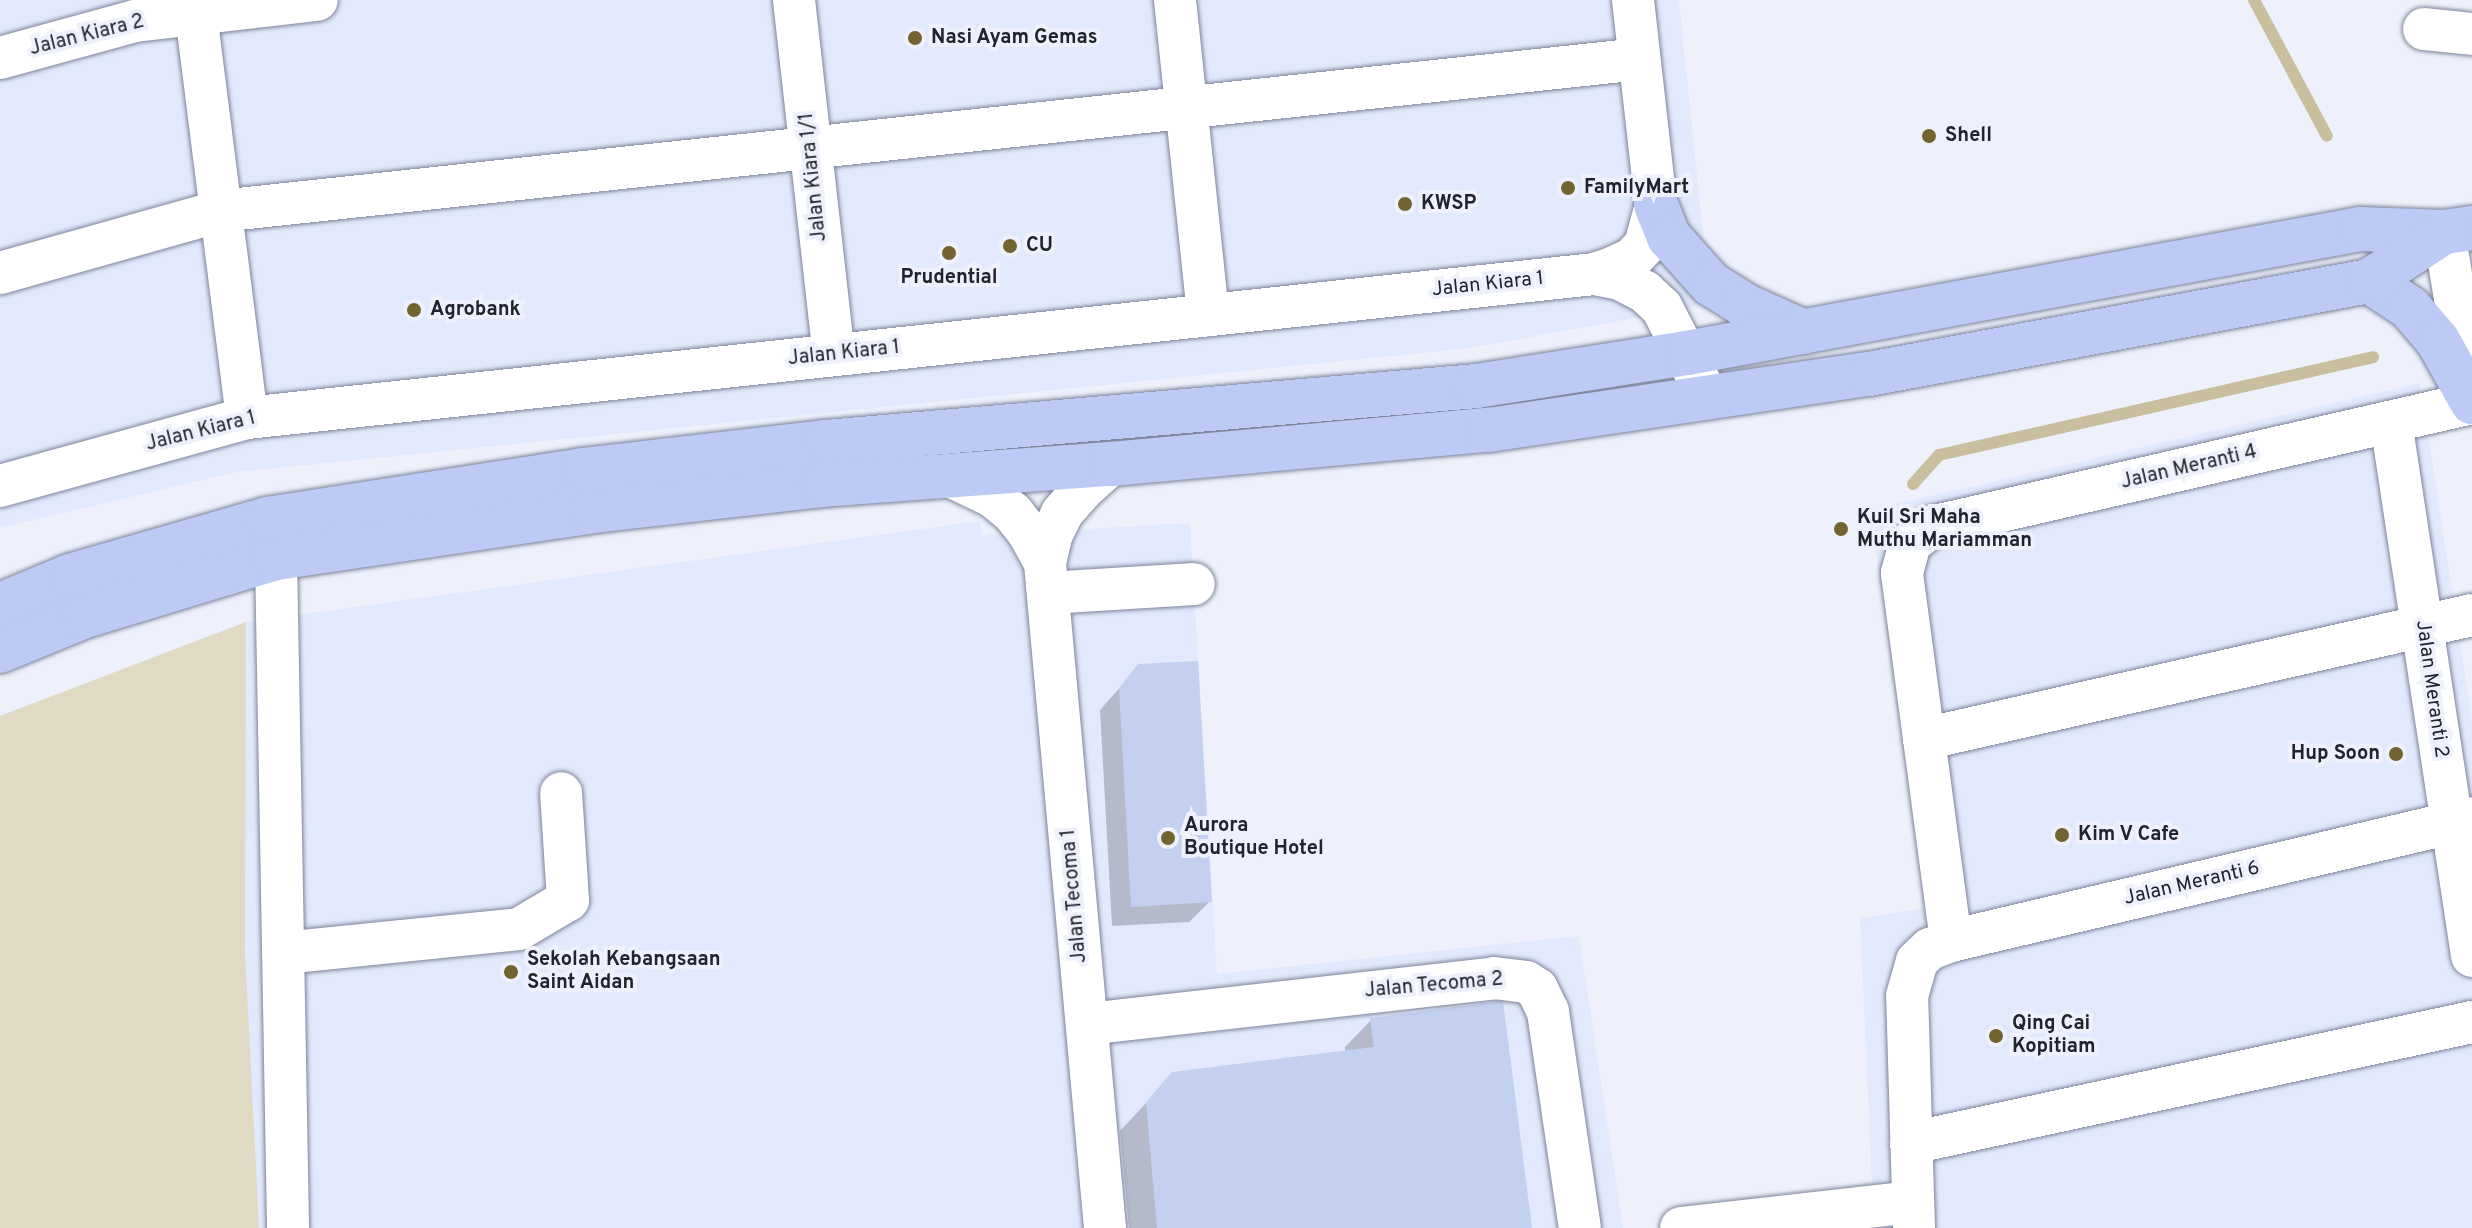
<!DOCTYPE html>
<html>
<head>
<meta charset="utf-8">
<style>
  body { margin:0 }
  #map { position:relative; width:2472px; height:1228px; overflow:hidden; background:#eef1fb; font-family:Overpass,sans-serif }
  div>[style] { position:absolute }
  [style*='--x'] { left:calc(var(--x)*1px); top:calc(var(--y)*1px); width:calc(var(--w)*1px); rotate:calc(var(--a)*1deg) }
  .built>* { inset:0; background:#e2e9fc }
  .green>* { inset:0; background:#e0d9c3 }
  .shadow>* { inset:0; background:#0003 }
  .stream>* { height:12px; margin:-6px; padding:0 6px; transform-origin:6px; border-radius:6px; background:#c9be9d }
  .building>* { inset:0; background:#c4d0f0 }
  .roads { filter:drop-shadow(0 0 2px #7d849a) drop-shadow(0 0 2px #7d849a) }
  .minor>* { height:42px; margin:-21px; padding:0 21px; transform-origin:21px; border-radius:21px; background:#fff }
  .major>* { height:44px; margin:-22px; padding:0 22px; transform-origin:22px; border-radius:22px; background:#bccaf5 }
  .dots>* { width:22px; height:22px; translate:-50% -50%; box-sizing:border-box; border:4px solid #eef1fb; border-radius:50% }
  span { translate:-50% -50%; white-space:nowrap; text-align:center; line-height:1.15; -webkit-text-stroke:8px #eef1fb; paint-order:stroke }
  .street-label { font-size:20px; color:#20242c }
  .poi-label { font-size:20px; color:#20242c; font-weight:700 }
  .left { translate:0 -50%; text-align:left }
  .right { translate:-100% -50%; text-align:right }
</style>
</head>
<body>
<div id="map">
  <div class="built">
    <i style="clip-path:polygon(0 0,1679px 0,1710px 304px,1471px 348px,236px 472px,0 528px)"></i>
    <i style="clip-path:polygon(2420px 383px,2472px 720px,2472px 1228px,1874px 1228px,1860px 918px,1928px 908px,1870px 510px)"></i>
    <i style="clip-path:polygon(980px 521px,982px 535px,1190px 523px,1217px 974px,1579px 936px,1623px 1228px,0 1228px,0 716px,246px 622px)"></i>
  </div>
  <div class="green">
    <i style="clip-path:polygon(246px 622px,245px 951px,259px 1228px,0 1228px,0 716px)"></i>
  </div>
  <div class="shadow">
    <i style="clip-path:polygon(1139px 666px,1210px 901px,1189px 922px,1112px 926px,1100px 710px)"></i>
    <i style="clip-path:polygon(1371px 1020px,1530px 1228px,1129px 1228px,1120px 1131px,1173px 1074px,1345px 1053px,1345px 1047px)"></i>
  </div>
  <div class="stream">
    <i style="--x:2254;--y:0;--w:154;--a:61.8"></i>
    <i style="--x:1913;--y:484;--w:39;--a:-48"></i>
    <i style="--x:1939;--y:455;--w:445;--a:-12.7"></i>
  </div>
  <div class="building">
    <i style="clip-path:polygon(1198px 661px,1212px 902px,1131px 907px,1119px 688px,1138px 664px)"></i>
    <i style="clip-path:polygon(1503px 1001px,1532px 1228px,1157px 1228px,1146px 1102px,1172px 1072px,1374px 1047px,1370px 1018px)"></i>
  </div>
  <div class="roads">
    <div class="minor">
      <i style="--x:794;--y:0;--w:357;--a:83.6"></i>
      <i style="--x:1175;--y:0;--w:317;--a:84"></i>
      <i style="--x:196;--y:14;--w:407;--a:82.8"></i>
      <i style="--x:2424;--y:29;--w:48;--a:5.9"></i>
      <i style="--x:0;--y:58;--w:140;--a:-15.3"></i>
      <i style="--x:135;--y:21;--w:183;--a:-6.6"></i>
      <i style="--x:2444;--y:232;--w:165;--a:80.6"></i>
      <i style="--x:0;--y:273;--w:229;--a:-15.7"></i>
      <i style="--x:220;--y:211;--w:1427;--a:-6.11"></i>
      <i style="--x:1594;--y:274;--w:26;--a:11"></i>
      <i style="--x:1620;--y:279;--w:28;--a:27"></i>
      <i style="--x:1645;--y:292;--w:23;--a:43"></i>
      <i style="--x:1662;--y:308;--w:101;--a:62.9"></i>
      <i style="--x:2391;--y:422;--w:540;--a:81.37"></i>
      <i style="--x:950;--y:476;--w:47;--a:25.5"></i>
      <i style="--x:992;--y:496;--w:27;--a:39"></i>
      <i style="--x:1013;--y:513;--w:24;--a:52"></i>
      <i style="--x:1028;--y:532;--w:35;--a:61"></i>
      <i style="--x:0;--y:486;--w:256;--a:-15.4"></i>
      <i style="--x:247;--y:418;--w:1355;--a:-6.1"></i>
      <i style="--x:1594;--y:274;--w:19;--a:-18"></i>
      <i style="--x:1612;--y:268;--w:22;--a:-24"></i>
      <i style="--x:1632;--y:259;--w:19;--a:-47"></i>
      <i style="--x:1645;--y:245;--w:41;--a:-74.6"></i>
      <i style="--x:1656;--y:205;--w:206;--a:-96.4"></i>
      <i style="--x:269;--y:525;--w:34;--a:78"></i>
      <i style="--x:276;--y:558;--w:670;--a:88.97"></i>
      <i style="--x:1048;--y:593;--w:146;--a:-3.5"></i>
      <i style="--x:1924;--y:739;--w:562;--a:-12.75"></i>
      <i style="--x:1951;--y:941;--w:371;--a:-97.6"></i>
      <i style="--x:1902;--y:573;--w:31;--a:-75"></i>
      <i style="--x:1910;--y:543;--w:26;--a:-37"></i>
      <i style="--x:1931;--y:527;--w:555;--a:-12.91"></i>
      <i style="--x:283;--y:953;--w:237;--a:-5.8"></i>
      <i style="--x:519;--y:929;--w:57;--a:-30.6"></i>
      <i style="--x:568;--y:900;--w:107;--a:-93.7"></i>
      <i style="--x:1087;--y:1024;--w:410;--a:-6.4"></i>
      <i style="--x:1494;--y:978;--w:32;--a:7"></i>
      <i style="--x:1526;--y:982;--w:13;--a:32"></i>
      <i style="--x:1537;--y:989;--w:25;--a:64"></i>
      <i style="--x:1548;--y:1012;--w:218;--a:81.6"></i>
      <i style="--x:1911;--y:1143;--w:574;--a:-12.17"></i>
      <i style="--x:1105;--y:1228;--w:668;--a:-95.16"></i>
      <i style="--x:1045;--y:563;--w:28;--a:-77"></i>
      <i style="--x:1051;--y:536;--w:25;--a:-64"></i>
      <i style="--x:1062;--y:513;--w:30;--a:-49"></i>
      <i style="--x:1082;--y:490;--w:39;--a:-42"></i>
      <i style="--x:1681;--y:1228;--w:233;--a:-6.4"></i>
      <i style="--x:1914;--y:1228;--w:232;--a:-91.7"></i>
      <i style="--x:1907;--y:996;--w:36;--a:-74"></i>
      <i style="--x:1917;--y:961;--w:18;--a:-43"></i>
      <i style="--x:1930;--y:949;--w:22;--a:-21"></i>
      <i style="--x:1951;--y:941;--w:535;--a:-13.28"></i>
    </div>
    <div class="major">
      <i style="--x:1656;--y:205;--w:35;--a:68"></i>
      <i style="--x:1669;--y:237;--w:63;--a:48.2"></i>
      <i style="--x:1711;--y:284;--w:39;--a:32"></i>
      <i style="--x:1744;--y:305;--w:66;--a:24.2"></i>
      <i style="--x:2369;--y:281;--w:49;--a:33.4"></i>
      <i style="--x:2410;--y:308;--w:43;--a:49.7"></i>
      <i style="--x:2438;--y:341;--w:70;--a:60.9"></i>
      <i style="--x:0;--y:605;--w:76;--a:-22.5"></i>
      <i style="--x:70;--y:576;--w:206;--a:-16.1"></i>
      <i style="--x:268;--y:519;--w:319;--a:-8.8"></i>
      <i style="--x:583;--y:470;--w:245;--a:-6.6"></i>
      <i style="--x:826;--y:442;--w:652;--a:-4.92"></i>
      <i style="--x:1476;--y:386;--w:214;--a:-8.9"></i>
      <i style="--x:1687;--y:353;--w:684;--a:-10.44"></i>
      <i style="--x:2360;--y:229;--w:84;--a:2"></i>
      <i style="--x:2444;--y:232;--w:28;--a:-8"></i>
      <i style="--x:0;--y:651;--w:92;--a:-22.4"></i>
      <i style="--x:85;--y:616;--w:200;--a:-16.9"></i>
      <i style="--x:276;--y:558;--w:321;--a:-8.4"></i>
      <i style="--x:594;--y:511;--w:229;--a:-6.5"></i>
      <i style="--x:822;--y:485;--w:290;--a:-4.2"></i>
      <i style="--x:1111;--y:464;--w:379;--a:-5.2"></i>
      <i style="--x:1488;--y:430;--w:385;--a:-8.4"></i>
      <i style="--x:1869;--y:374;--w:509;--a:-10.54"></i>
      <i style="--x:2369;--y:281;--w:90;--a:-33.2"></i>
    </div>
  </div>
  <div class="dots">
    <i style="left:915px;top:38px;background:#736331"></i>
    <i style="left:1929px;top:136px;background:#736331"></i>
    <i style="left:1568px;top:188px;background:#736331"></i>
    <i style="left:1405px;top:204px;background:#736331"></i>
    <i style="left:1010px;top:246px;background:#736331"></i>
    <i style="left:949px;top:253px;background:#736331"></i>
    <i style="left:414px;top:310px;background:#736331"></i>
    <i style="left:1841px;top:529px;background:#736331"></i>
    <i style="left:2396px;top:754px;background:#736331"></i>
    <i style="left:2062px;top:835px;background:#736331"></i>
    <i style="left:1168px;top:838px;background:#736331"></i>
    <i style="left:511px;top:972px;background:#736331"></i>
    <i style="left:1996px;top:1036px;background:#736331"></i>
  </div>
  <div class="street-label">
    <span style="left:87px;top:36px;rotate:-14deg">Jalan Kiara 2</span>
    <span style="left:814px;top:177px;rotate:-96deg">Jalan Kiara 1/1</span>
    <span style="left:1488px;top:285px;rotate:-6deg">Jalan Kiara 1</span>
    <span style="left:844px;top:354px;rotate:-6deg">Jalan Kiara 1</span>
    <span style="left:201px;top:432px;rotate:-14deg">Jalan Kiara 1</span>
    <span style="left:2189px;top:468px;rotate:-13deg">Jalan Meranti 4</span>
    <span style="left:2431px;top:689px;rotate:82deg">Jalan Meranti 2</span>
    <span style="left:2192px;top:884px;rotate:-13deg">Jalan Meranti 6</span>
    <span style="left:1075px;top:896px;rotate:-95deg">Jalan Tecoma 1</span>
    <span style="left:1434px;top:986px;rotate:-5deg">Jalan Tecoma 2</span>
  </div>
  <div class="poi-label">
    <span class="left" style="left:931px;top:38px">Nasi Ayam Gemas</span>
    <span class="left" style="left:1945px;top:136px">Shell</span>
    <span class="left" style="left:1584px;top:188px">FamilyMart</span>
    <span class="left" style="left:1421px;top:204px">KWSP</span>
    <span class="left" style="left:1026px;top:246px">CU</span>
    <span style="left:949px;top:278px">Prudential</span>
    <span class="left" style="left:430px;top:310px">Agrobank</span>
    <span class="left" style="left:1857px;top:530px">Kuil Sri Maha<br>Muthu Mariamman</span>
    <span class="right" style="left:2380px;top:754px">Hup Soon</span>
    <span class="left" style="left:1184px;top:838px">Aurora<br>Boutique Hotel</span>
    <span class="left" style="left:2078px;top:835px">Kim V Cafe</span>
    <span class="left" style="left:527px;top:972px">Sekolah Kebangsaan<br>Saint Aidan</span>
    <span class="left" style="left:2012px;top:1036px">Qing Cai<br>Kopitiam</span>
  </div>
</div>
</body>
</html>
